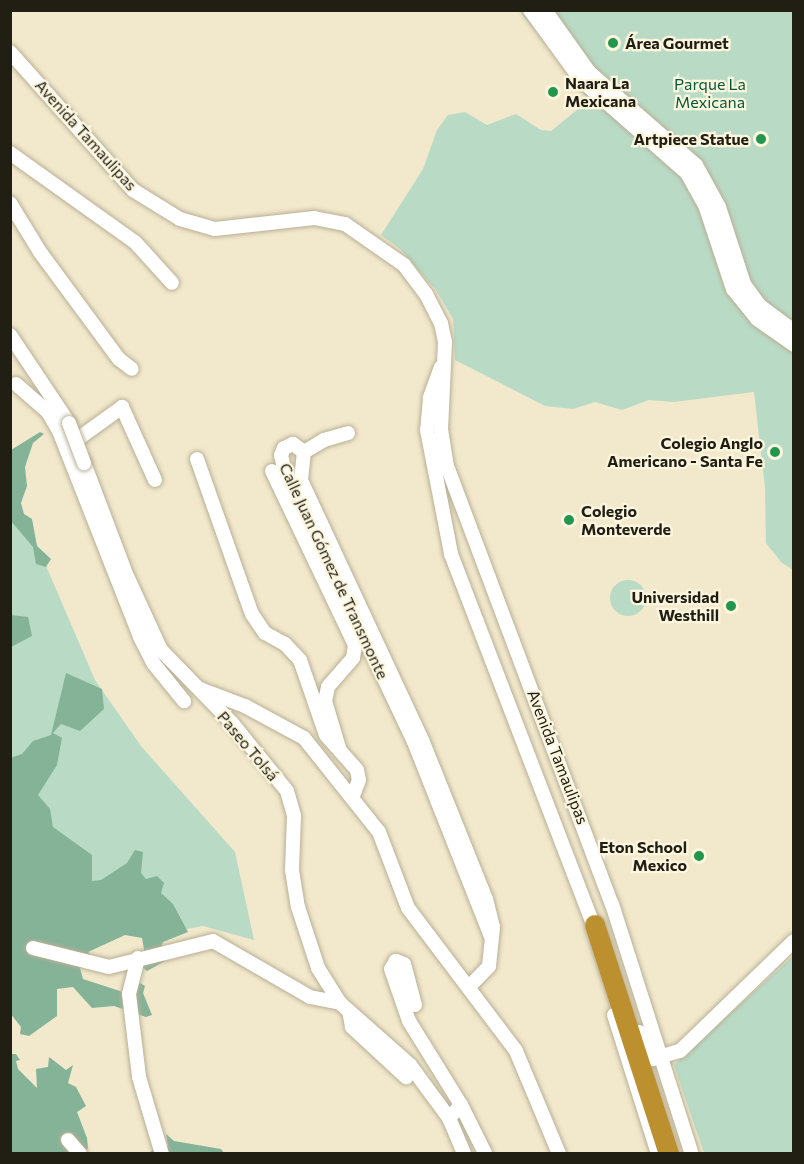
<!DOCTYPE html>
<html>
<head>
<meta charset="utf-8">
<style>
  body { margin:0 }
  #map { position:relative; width:804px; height:1164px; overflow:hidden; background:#f2e8cc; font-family:Commissioner,sans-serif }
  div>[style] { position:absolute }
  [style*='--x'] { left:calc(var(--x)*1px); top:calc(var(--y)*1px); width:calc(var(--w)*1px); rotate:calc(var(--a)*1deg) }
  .green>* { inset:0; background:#b9dbc6 }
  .round { border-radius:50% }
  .forest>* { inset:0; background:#84b398 }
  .roads { filter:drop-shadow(0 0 2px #b8af94) drop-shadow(0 0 2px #b8af94) }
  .minor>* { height:14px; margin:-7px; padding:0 7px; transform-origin:7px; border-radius:7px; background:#fff }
  .highway>* { height:20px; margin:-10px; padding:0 10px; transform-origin:10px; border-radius:10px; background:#bc902e }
  .bridges { filter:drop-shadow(0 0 2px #b8af94) drop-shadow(0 0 2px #b8af94) }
  .minor-bridge>* { height:14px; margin:-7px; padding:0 7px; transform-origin:7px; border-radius:7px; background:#fff }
  .dots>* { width:16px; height:16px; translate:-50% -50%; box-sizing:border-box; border:3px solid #fdf6df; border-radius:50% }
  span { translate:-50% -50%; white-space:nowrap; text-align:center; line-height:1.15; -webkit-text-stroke:4.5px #fdf6df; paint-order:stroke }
  .poi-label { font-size:16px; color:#211e14; font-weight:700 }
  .left { translate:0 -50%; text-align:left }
  .right { translate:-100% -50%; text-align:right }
  .park-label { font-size:16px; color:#025937 }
  .street-label { font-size:16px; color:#211e14 }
  .frame { position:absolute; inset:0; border:12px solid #211e14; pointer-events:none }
</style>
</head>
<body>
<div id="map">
  <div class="green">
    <i style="clip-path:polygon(520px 11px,793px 11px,793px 570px,781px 562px,766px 543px,765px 488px,754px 392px,674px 402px,649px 400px,622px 410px,595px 402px,573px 409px,545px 406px,455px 360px,453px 319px,436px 290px,400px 249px,381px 235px,423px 169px,437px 130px,448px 115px,465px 112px,487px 125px,516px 114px,541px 130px,551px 131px,589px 100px)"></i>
    <i style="clip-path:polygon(10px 482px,95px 680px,141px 746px,235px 852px,254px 940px,203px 926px,165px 933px,11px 839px)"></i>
    <i class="round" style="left:610px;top:580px;width:36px;height:36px"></i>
    <i style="clip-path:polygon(793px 956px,793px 1153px,704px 1153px,674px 1065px)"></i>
  </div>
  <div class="forest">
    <i style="clip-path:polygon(40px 432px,44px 434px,33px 443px,25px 467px,27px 486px,21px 503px,24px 514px,32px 519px,37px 546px,51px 559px,46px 567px,36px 564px,33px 547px,10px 520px,11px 450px)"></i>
    <i style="clip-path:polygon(11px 615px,28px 617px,32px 636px,11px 647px)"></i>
    <i style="clip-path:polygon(66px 673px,102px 689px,104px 709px,80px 731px,61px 724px,53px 733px,62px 738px,57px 765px,38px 795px,50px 809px,53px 827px,92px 855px,92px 881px,101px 880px,127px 863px,135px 850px,143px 852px,141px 873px,146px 879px,157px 876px,164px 883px,161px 893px,173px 904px,188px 932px,163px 942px,159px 954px,165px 961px,147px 971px,136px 962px,145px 955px,142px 938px,125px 935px,88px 952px,96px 961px,80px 968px,83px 979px,129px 994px,140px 983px,145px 986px,143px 993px,152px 1015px,146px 1017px,114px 1006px,92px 1008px,73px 987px,57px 989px,57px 1016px,29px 1036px,20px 1034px,21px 1027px,10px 1013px,10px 758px,22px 754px,33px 741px,51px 735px)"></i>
    <i style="clip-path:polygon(10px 1054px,16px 1054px,20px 1060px,16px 1061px,18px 1069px,37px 1088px,36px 1069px,48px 1067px,49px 1057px,66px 1070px,73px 1065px,68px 1083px,76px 1087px,86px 1106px,77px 1112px,87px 1138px,88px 1148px,84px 1153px,11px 1153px)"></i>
    <i style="clip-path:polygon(166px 1134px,174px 1141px,221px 1149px,224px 1153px,149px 1154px,154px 1148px,168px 1146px)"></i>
  </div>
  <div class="roads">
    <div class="minor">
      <i style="--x:530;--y:10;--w:87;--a:53.9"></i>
      <i style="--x:581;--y:80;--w:141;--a:41.3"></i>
      <i style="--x:687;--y:173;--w:37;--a:61"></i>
      <i style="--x:705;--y:205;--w:89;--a:71.6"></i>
      <i style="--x:733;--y:289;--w:38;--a:51"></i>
      <i style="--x:757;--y:319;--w:45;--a:35.1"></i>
      <i style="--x:545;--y:10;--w:76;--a:54.6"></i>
      <i style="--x:589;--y:72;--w:142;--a:41"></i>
      <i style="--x:696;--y:165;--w:48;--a:61.3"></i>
      <i style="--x:719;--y:207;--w:81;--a:72"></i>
      <i style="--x:744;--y:284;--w:27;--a:54"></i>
      <i style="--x:760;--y:306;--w:42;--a:36.3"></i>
      <i style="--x:10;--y:52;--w:185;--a:48.3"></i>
      <i style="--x:133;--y:190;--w:55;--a:31.7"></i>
      <i style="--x:180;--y:219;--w:36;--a:16"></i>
      <i style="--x:215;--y:229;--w:100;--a:-6.3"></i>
      <i style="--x:314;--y:218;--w:32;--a:11"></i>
      <i style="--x:345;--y:224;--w:72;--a:34.8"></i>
      <i style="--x:404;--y:265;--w:36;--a:53"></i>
      <i style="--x:426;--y:294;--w:33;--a:63"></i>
      <i style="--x:441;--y:323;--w:19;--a:78"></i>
      <i style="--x:445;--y:342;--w:87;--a:92.6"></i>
      <i style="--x:441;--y:429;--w:37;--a:81"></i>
      <i style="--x:447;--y:466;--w:468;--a:69.4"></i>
      <i style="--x:612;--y:904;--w:262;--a:72.3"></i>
      <i style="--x:10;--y:153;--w:153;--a:35.5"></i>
      <i style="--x:135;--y:242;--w:55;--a:47.9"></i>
      <i style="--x:10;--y:203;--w:57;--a:58.5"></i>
      <i style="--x:40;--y:252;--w:133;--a:53.6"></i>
      <i style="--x:119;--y:359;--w:16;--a:38"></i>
      <i style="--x:10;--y:335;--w:106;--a:56.2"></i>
      <i style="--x:441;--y:367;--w:33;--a:110"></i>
      <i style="--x:430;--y:398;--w:32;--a:95"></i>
      <i style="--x:427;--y:430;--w:126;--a:79"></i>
      <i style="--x:451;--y:554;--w:404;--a:69"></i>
      <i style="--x:16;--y:384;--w:43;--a:41.2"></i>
      <i style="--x:48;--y:412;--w:22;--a:60"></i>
      <i style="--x:59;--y:431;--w:221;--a:68.5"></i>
      <i style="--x:140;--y:637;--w:30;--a:63"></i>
      <i style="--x:154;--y:664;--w:48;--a:51"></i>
      <i style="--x:68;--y:446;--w:67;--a:-35.8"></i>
      <i style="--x:122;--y:407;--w:80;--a:65.7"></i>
      <i style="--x:304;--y:452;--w:23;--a:-31"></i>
      <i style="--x:324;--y:440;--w:25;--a:-16"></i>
      <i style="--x:197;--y:459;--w:164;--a:70.5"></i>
      <i style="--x:252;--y:614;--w:23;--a:56"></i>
      <i style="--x:265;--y:633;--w:23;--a:29"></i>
      <i style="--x:285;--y:644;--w:22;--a:47"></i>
      <i style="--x:300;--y:660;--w:79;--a:70.9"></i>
      <i style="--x:326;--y:735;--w:47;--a:48.5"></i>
      <i style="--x:357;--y:770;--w:10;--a:79"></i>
      <i style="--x:359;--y:780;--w:19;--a:111"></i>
      <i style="--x:84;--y:463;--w:121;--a:69.2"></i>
      <i style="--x:127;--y:576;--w:81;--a:65.3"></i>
      <i style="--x:161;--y:650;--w:102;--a:45.8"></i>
      <i style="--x:232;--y:723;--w:87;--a:51"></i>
      <i style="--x:287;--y:791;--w:26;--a:74"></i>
      <i style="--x:294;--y:816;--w:54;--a:92.1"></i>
      <i style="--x:292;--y:870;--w:37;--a:81"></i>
      <i style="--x:298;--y:907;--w:64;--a:71.8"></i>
      <i style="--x:318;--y:968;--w:41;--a:57.8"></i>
      <i style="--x:340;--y:1003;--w:94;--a:41.5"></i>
      <i style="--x:410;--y:1065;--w:66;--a:53.7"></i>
      <i style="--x:449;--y:1118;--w:39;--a:67"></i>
      <i style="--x:272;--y:471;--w:193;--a:64.5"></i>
      <i style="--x:355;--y:645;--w:13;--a:99"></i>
      <i style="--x:353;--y:658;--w:38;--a:131"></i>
      <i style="--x:328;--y:687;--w:14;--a:102"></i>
      <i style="--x:325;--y:701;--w:52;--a:73.3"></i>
      <i style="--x:200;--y:689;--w:48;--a:20.7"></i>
      <i style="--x:245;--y:706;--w:67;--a:28.5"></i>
      <i style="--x:304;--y:738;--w:120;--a:51.4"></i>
      <i style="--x:379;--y:832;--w:81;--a:69.1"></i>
      <i style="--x:408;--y:908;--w:179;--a:52.9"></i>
      <i style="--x:516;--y:1051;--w:112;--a:67.3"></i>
      <i style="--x:33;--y:948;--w:78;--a:14"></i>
      <i style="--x:109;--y:967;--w:107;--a:-14"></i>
      <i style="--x:213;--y:941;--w:112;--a:30"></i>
      <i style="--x:310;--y:997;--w:31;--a:11"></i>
      <i style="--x:138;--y:958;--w:37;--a:104"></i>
      <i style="--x:129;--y:994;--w:84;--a:83.1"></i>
      <i style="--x:139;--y:1077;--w:80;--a:73.4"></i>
      <i style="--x:469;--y:987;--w:29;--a:-46"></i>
      <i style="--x:489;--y:966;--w:39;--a:-84"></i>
      <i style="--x:493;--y:927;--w:29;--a:-104"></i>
      <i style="--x:486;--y:899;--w:169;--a:-111.9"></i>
      <i style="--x:423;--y:742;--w:289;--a:-115"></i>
      <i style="--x:301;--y:480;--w:28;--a:-84"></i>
      <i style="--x:304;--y:452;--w:14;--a:-144"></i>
      <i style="--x:293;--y:444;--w:10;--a:156"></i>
      <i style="--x:284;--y:448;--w:8;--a:113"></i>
      <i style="--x:281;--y:455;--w:13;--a:77"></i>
      <i style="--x:284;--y:468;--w:303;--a:64.6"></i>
      <i style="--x:414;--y:742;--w:209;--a:68.4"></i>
      <i style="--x:415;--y:1005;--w:42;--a:-105"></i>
      <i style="--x:404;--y:964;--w:9;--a:-159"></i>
      <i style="--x:396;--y:961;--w:9;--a:122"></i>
      <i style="--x:391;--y:969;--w:55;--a:70.9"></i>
      <i style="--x:409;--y:1021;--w:99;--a:58.2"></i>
      <i style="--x:461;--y:1105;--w:18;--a:133"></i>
      <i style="--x:349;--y:1011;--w:16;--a:79"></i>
      <i style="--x:352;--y:1027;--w:74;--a:42.8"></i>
      <i style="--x:614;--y:1015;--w:146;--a:72.4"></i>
      <i style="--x:639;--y:1032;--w:30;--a:63"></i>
      <i style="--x:653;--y:1059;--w:28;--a:-17"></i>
      <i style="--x:680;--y:1051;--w:158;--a:-44"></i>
      <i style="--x:461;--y:1105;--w:54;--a:63.4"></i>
      <i style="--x:68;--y:1140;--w:18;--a:49"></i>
    </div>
    <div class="highway">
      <i style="--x:595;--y:925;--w:241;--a:72.1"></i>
    </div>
  </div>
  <div class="bridges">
    <div class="minor-bridge">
      <i style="--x:69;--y:423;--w:43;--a:69.4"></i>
    </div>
  </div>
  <div class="dots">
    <i style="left:613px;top:43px;background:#22954f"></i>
    <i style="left:553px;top:92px;background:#22954f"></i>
    <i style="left:761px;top:139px;background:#22954f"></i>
    <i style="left:775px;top:452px;background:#22954f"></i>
    <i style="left:569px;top:520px;background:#22954f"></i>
    <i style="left:731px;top:606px;background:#22954f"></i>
    <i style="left:699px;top:856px;background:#22954f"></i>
  </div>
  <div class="poi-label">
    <span class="left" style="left:625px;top:43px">Área Gourmet</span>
    <span class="left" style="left:565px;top:92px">Naara La<br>Mexicana</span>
    <span class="right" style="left:749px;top:139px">Artpiece Statue</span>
    <span class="right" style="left:763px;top:452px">Colegio Anglo<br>Americano - Santa Fe</span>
    <span class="left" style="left:581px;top:520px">Colegio<br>Monteverde</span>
    <span class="right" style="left:719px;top:606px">Universidad<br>Westhill</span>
    <span class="right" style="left:687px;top:856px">Eton School<br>Mexico</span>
  </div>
  <div class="park-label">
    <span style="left:710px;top:93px">Parque La<br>Mexicana</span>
  </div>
  <div class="street-label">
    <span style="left:86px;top:135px;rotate:48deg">Avenida Tamaulipas</span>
    <span style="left:334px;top:571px;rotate:65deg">Calle Juan Gómez de Transmonte</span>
    <span style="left:248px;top:746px;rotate:50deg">Paseo Tolsá</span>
    <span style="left:558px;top:757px;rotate:69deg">Avenida Tamaulipas</span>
  </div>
  <div class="frame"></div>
</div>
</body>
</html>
